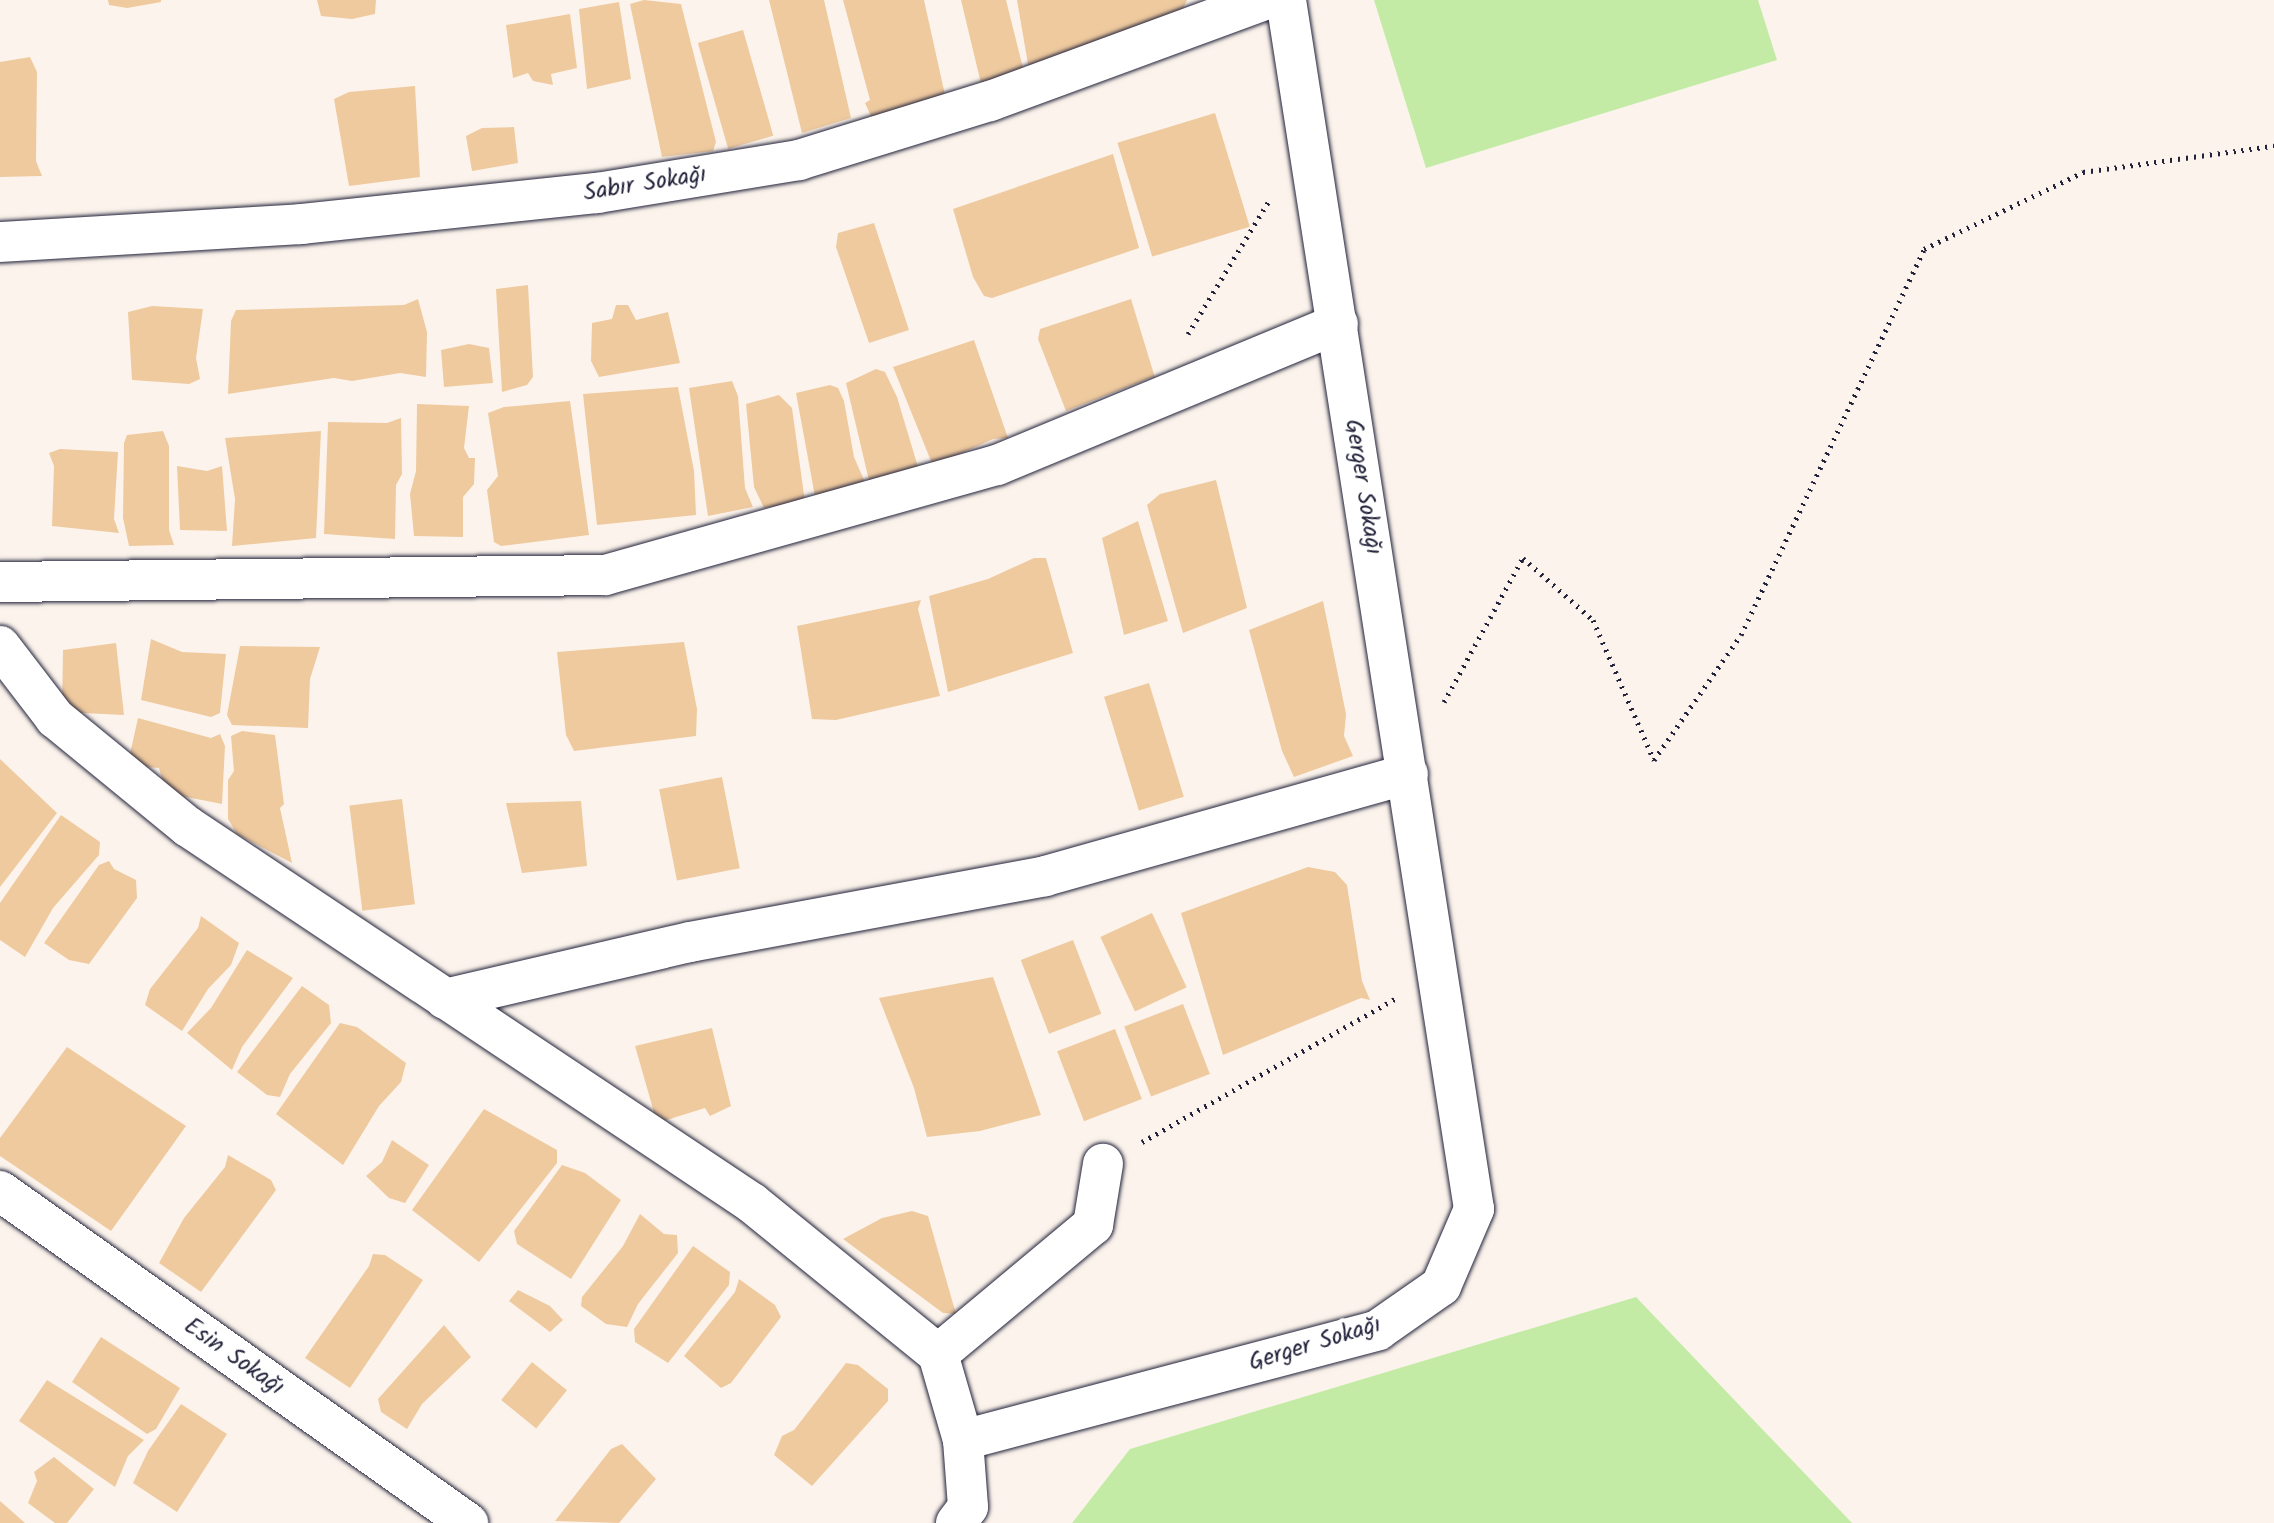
<!DOCTYPE html>
<html>
<head>
<meta charset="utf-8">
<style>
  body { margin:0 }
  #map { position:relative; width:2274px; height:1523px; overflow:hidden; background:#fcf4ec; font-family:Kalam,sans-serif }
  div>[style] { position:absolute }
  [style*='--x'] { left:calc(var(--x)*1px); top:calc(var(--y)*1px); width:calc(var(--w)*1px); rotate:calc(var(--a)*1deg) }
  .green>* { inset:0; background:#c3eba6 }
  .building>* { inset:0; background:#efca9f; transform-origin:0 0 }
  .path>* { height:5px; margin-top:-2.5px; transform-origin:0; background:repeating-linear-gradient(90deg,#22223b 0 2px,transparent 0 8px) }
  .roads { filter:drop-shadow(0 0 2px #22223b) drop-shadow(0 0 2px #22223b) }
  .minor>* { height:40px; margin:-20px; padding:0 20px; transform-origin:20px; border-radius:20px; background:#fff }
  span { translate:-50% -50%; white-space:nowrap; text-align:center; line-height:1.15; -webkit-text-stroke:8px #fff; paint-order:stroke }
  .street-label { font-size:24px; color:#22223b }
</style>
</head>
<body>
<div id="map">
  <div class="green">
    <i style="clip-path:polygon(1374px 0,1758px 0,1777px 60px,1426px 168px)"></i>
    <i style="clip-path:polygon(1636px 1297px,1852px 1523px,1072px 1523px,1130px 1449px)"></i>
  </div>
  <div class="building">
    <i style="clip-path:polygon(108px 0,161px 0,161px 2px,127px 8px,109px 5px)"></i>
    <i style="clip-path:polygon(317px 0,376px 0,375px 14px,352px 19px,321px 16px)"></i>
    <i style="clip-path:polygon(644px 0,681px 4px,716px 142px,713px 151px,662px 157px,630px 4px)"></i>
    <i style="clip-path:polygon(769px 0,824px 0,851px 118px,802px 133px)"></i>
    <i style="clip-path:polygon(843px 0,924px 0,947px 104px,875px 125px,865px 103px,870px 100px)"></i>
    <i style="clip-path:polygon(961px 0,1006px 0,1024px 72px,983px 92px)"></i>
    <i style="clip-path:polygon(1017px 0,1187px 0,1174px 28px,1030px 76px)"></i>
    <i style="clip-path:polygon(619px 2px,631px 79px,587px 89px,579px 9px)"></i>
    <i style="clip-path:polygon(570px 14px,577px 68px,551px 74px,553px 85px,533px 81px,528px 73px,513px 78px,506px 25px)"></i>
    <i style="left:743px;top:30px;width:110px;height:47px;rotate:74deg"></i>
    <i style="clip-path:polygon(30px 57px,37px 72px,36px 161px,42px 176px,0 177px,0 62px)"></i>
    <i style="clip-path:polygon(415px 86px,420px 177px,349px 186px,334px 99px,349px 92px)"></i>
    <i style="left:1215px;top:113px;width:119px;height:102px;rotate:73deg"></i>
    <i style="clip-path:polygon(514px 127px,518px 163px,472px 171px,466px 136px,482px 128px)"></i>
    <i style="clip-path:polygon(1113px 154px,1139px 248px,992px 298px,984px 296px,973px 277px,953px 209px)"></i>
    <i style="clip-path:polygon(874px 223px,909px 330px,869px 343px,836px 247px,838px 233px)"></i>
    <i style="clip-path:polygon(528px 285px,533px 377px,527px 385px,502px 392px,496px 289px)"></i>
    <i style="clip-path:polygon(418px 299px,427px 332px,426px 377px,400px 373px,352px 381px,334px 378px,228px 394px,231px 321px,236px 310px,404px 305px)"></i>
    <i style="clip-path:polygon(1131px 299px,1156px 381px,1153px 377px,1066px 411px,1038px 339px,1040px 329px)"></i>
    <i style="clip-path:polygon(616px 305px,628px 305px,636px 320px,668px 312px,680px 363px,599px 377px,591px 361px,592px 323px,612px 319px)"></i>
    <i style="clip-path:polygon(152px 306px,203px 309px,196px 358px,200px 379px,189px 384px,132px 380px,128px 312px)"></i>
    <i style="clip-path:polygon(974px 340px,1008px 438px,993px 439px,933px 466px,893px 367px)"></i>
    <i style="clip-path:polygon(469px 344px,489px 348px,493px 383px,444px 387px,441px 350px)"></i>
    <i style="clip-path:polygon(876px 369px,885px 372px,897px 397px,918px 467px,871px 489px,846px 383px)"></i>
    <i style="clip-path:polygon(732px 381px,738px 396px,745px 488px,753px 507px,708px 516px,689px 388px)"></i>
    <i style="clip-path:polygon(830px 385px,838px 388px,844px 401px,854px 457px,864px 480px,861px 493px,816px 502px,796px 393px)"></i>
    <i style="clip-path:polygon(678px 387px,694px 471px,696px 515px,597px 525px,583px 394px)"></i>
    <i style="clip-path:polygon(779px 395px,792px 408px,805px 502px,764px 508px,754px 487px,746px 404px)"></i>
    <i style="clip-path:polygon(570px 401px,589px 535px,501px 546px,494px 542px,487px 490px,498px 476px,488px 413px,504px 407px)"></i>
    <i style="clip-path:polygon(417px 404px,469px 406px,464px 448px,469px 458px,475px 458px,474px 484px,463px 497px,463px 537px,414px 536px,410px 494px,416px 471px)"></i>
    <i style="clip-path:polygon(401px 418px,402px 474px,396px 485px,395px 539px,324px 534px,328px 422px,387px 423px)"></i>
    <i style="clip-path:polygon(163px 431px,169px 446px,169px 530px,174px 545px,129px 546px,123px 518px,124px 443px,127px 435px)"></i>
    <i style="clip-path:polygon(321px 431px,316px 538px,232px 546px,235px 499px,225px 438px)"></i>
    <i style="clip-path:polygon(60px 449px,118px 452px,114px 519px,119px 533px,52px 526px,54px 466px,49px 453px)"></i>
    <i style="clip-path:polygon(177px 466px,207px 471px,222px 466px,227px 531px,180px 530px)"></i>
    <i style="clip-path:polygon(1216px 480px,1247px 608px,1183px 633px,1147px 505px,1160px 494px)"></i>
    <i style="clip-path:polygon(1138px 521px,1168px 621px,1124px 635px,1102px 538px)"></i>
    <i style="clip-path:polygon(1034px 558px,1046px 558px,1073px 653px,948px 692px,929px 596px,988px 579px)"></i>
    <i style="clip-path:polygon(921px 600px,918px 609px,940px 696px,836px 720px,812px 719px,797px 626px)"></i>
    <i style="clip-path:polygon(1323px 601px,1346px 714px,1344px 736px,1353px 756px,1294px 777px,1282px 751px,1249px 630px)"></i>
    <i style="clip-path:polygon(151px 639px,182px 652px,226px 654px,220px 713px,211px 717px,141px 700px)"></i>
    <i style="clip-path:polygon(684px 642px,697px 709px,696px 736px,574px 751px,566px 735px,557px 652px)"></i>
    <i style="clip-path:polygon(116px 643px,124px 715px,62px 712px,63px 650px)"></i>
    <i style="clip-path:polygon(240px 646px,320px 647px,310px 679px,308px 728px,232px 725px,227px 715px)"></i>
    <i style="left:1149px;top:683px;width:119px;height:47px;rotate:73deg"></i>
    <i style="clip-path:polygon(138px 718px,211px 738px,220px 734px,225px 746px,222px 804px,166px 793px,159px 768px,135px 766px,130px 754px)"></i>
    <i style="clip-path:polygon(242px 731px,275px 735px,284px 804px,280px 808px,292px 863px,237px 834px,228px 819px,228px 780px,234px 771px,231px 736px)"></i>
    <i style="clip-path:polygon(0 759px,57px 813px,0 887px)"></i>
    <i style="left:722px;top:777px;width:93px;height:64px;rotate:79deg"></i>
    <i style="left:402px;top:799px;width:106px;height:53px;rotate:83deg"></i>
    <i style="clip-path:polygon(581px 801px,587px 866px,522px 873px,506px 803px)"></i>
    <i style="clip-path:polygon(61px 815px,100px 842px,99px 855px,53px 908px,25px 957px,0 940px,0 903px)"></i>
    <i style="clip-path:polygon(109px 861px,114px 869px,136px 880px,137px 898px,89px 964px,69px 960px,44px 943px,99px 865px)"></i>
    <i style="clip-path:polygon(1308px 867px,1335px 872px,1347px 885px,1362px 981px,1370px 1000px,1361px 998px,1223px 1055px,1181px 913px)"></i>
    <i style="left:1152px;top:913px;width:82px;height:57px;rotate:65deg"></i>
    <i style="clip-path:polygon(201px 916px,239px 943px,231px 965px,208px 989px,182px 1031px,145px 1005px,150px 989px,198px 928px)"></i>
    <i style="left:1073px;top:940px;width:79px;height:56px;rotate:69deg"></i>
    <i style="clip-path:polygon(247px 950px,293px 978px,242px 1047px,232px 1070px,187px 1033px,211px 1008px)"></i>
    <i style="clip-path:polygon(993px 977px,1041px 1115px,980px 1131px,927px 1137px,914px 1088px,879px 998px)"></i>
    <i style="clip-path:polygon(302px 986px,329px 1005px,331px 1023px,290px 1074px,280px 1097px,267px 1095px,237px 1072px)"></i>
    <i style="left:1183px;top:1004px;width:75px;height:63px;rotate:69deg"></i>
    <i style="clip-path:polygon(340px 1023px,357px 1027px,406px 1063px,401px 1082px,379px 1106px,343px 1165px,276px 1114px)"></i>
    <i style="clip-path:polygon(712px 1028px,731px 1106px,710px 1116px,705px 1108px,657px 1123px,635px 1046px)"></i>
    <i style="left:1115px;top:1029px;width:75px;height:62px;rotate:69deg"></i>
    <i style="clip-path:polygon(67px 1047px,186px 1126px,111px 1231px,0 1156px,0 1138px)"></i>
    <i style="clip-path:polygon(484px 1109px,557px 1150px,557px 1163px,479px 1262px,412px 1210px)"></i>
    <i style="clip-path:polygon(392px 1140px,429px 1165px,405px 1203px,389px 1198px,366px 1176px,382px 1162px)"></i>
    <i style="clip-path:polygon(228px 1155px,271px 1180px,276px 1190px,201px 1292px,159px 1263px,184px 1218px,225px 1167px)"></i>
    <i style="clip-path:polygon(562px 1165px,585px 1173px,621px 1200px,571px 1279px,517px 1244px,514px 1231px)"></i>
    <i style="clip-path:polygon(912px 1211px,928px 1216px,956px 1314px,943px 1313px,843px 1239px,882px 1218px)"></i>
    <i style="clip-path:polygon(640px 1214px,664px 1234px,677px 1235px,678px 1253px,638px 1304px,627px 1327px,606px 1324px,581px 1306px,582px 1297px,623px 1246px)"></i>
    <i style="clip-path:polygon(693px 1246px,730px 1272px,729px 1285px,668px 1363px,635px 1342px,634px 1329px)"></i>
    <i style="clip-path:polygon(373px 1254px,385px 1255px,423px 1280px,350px 1388px,305px 1358px,369px 1266px)"></i>
    <i style="clip-path:polygon(739px 1279px,775px 1305px,781px 1317px,731px 1383px,721px 1388px,684px 1356px,735px 1292px)"></i>
    <i style="clip-path:polygon(518px 1290px,550px 1306px,563px 1320px,550px 1332px,509px 1301px)"></i>
    <i style="clip-path:polygon(444px 1325px,471px 1357px,422px 1404px,407px 1429px,381px 1412px,378px 1399px)"></i>
    <i style="clip-path:polygon(101px 1337px,180px 1388px,156px 1429px,147px 1434px,72px 1382px)"></i>
    <i style="left:532px;top:1362px;width:45px;height:49px;rotate:39deg"></i>
    <i style="clip-path:polygon(846px 1363px,858px 1365px,888px 1389px,888px 1401px,812px 1486px,774px 1455px,782px 1436px,794px 1430px)"></i>
    <i style="clip-path:polygon(47px 1380px,144px 1440px,128px 1456px,115px 1487px,19px 1421px)"></i>
    <i style="clip-path:polygon(181px 1404px,227px 1434px,177px 1512px,133px 1483px,148px 1451px)"></i>
    <i style="clip-path:polygon(622px 1444px,656px 1479px,619px 1523px,555px 1521px,611px 1449px)"></i>
    <i style="clip-path:polygon(54px 1457px,94px 1489px,67px 1523px,55px 1523px,28px 1503px,37px 1481px,34px 1472px)"></i>
    <i style="clip-path:polygon(0 1501px,25px 1523px,0 1523px)"></i>
  </div>
  <div class="path">
    <i style="--x:1188;--y:334;--w:158;--a:-58.7"></i>
    <i style="--x:1444;--y:702;--w:164;--a:-61.3"></i>
    <i style="--x:1523;--y:558;--w:94;--a:41.5"></i>
    <i style="--x:1593;--y:620;--w:153;--a:66.5"></i>
    <i style="--x:1654;--y:760;--w:152;--a:-55.2"></i>
    <i style="--x:1741;--y:635;--w:427;--a:-64.6"></i>
    <i style="--x:1924;--y:249;--w:177;--a:-25.8"></i>
    <i style="--x:2083;--y:172;--w:193;--a:-7.8"></i>
    <i style="--x:1142;--y:1142;--w:291;--a:-29.5"></i>
  </div>
  <div class="roads">
    <div class="minor">
      <i style="--x:0;--y:242;--w:302;--a:-3.4"></i>
      <i style="--x:301;--y:224;--w:298;--a:-6"></i>
      <i style="--x:597;--y:193;--w:205;--a:-9.3"></i>
      <i style="--x:799;--y:160;--w:200;--a:-17.2"></i>
      <i style="--x:990;--y:101;--w:293;--a:-20.2"></i>
      <i style="--x:0;--y:582;--w:605;--a:-0.66"></i>
      <i style="--x:605;--y:575;--w:407;--a:-15.7"></i>
      <i style="--x:997;--y:465;--w:369;--a:-22.5"></i>
      <i style="--x:0;--y:646;--w:91;--a:52.6"></i>
      <i style="--x:55;--y:718;--w:171;--a:39.3"></i>
      <i style="--x:187;--y:826;--w:679;--a:33.71"></i>
      <i style="--x:752;--y:1203;--w:240;--a:39.1"></i>
      <i style="--x:938;--y:1354;--w:90;--a:73.8"></i>
      <i style="--x:963;--y:1440;--w:67;--a:85.7"></i>
      <i style="--x:968;--y:1507;--w:20;--a:127"></i>
      <i style="--x:445;--y:999;--w:252;--a:-13.1"></i>
      <i style="--x:690;--y:942;--w:361;--a:-10.5"></i>
      <i style="--x:1045;--y:876;--w:377;--a:-15.7"></i>
      <i style="--x:0;--y:1191;--w:574;--a:35.35"></i>
      <i style="--x:938;--y:1354;--w:202;--a:-39.8"></i>
      <i style="--x:1093;--y:1225;--w:62;--a:-80.7"></i>
      <i style="--x:963;--y:1440;--w:429;--a:-14.8"></i>
      <i style="--x:1378;--y:1330;--w:77;--a:-34.9"></i>
      <i style="--x:1441;--y:1286;--w:84;--a:-66.8"></i>
      <i style="--x:1474;--y:1209;--w:1224;--a:-98.84"></i>
    </div>
  </div>
  <div class="street-label">
    <span style="left:645px;top:184px;rotate:-9deg">Sabır Sokağı</span>
    <span style="left:1363px;top:487px;rotate:81deg">Gerger Sokağı</span>
    <span style="left:1315px;top:1344px;rotate:-17deg">Gerger Sokağı</span>
    <span style="left:234px;top:1357px;rotate:35deg">Esin Sokağı</span>
  </div>
</div>
</body>
</html>
